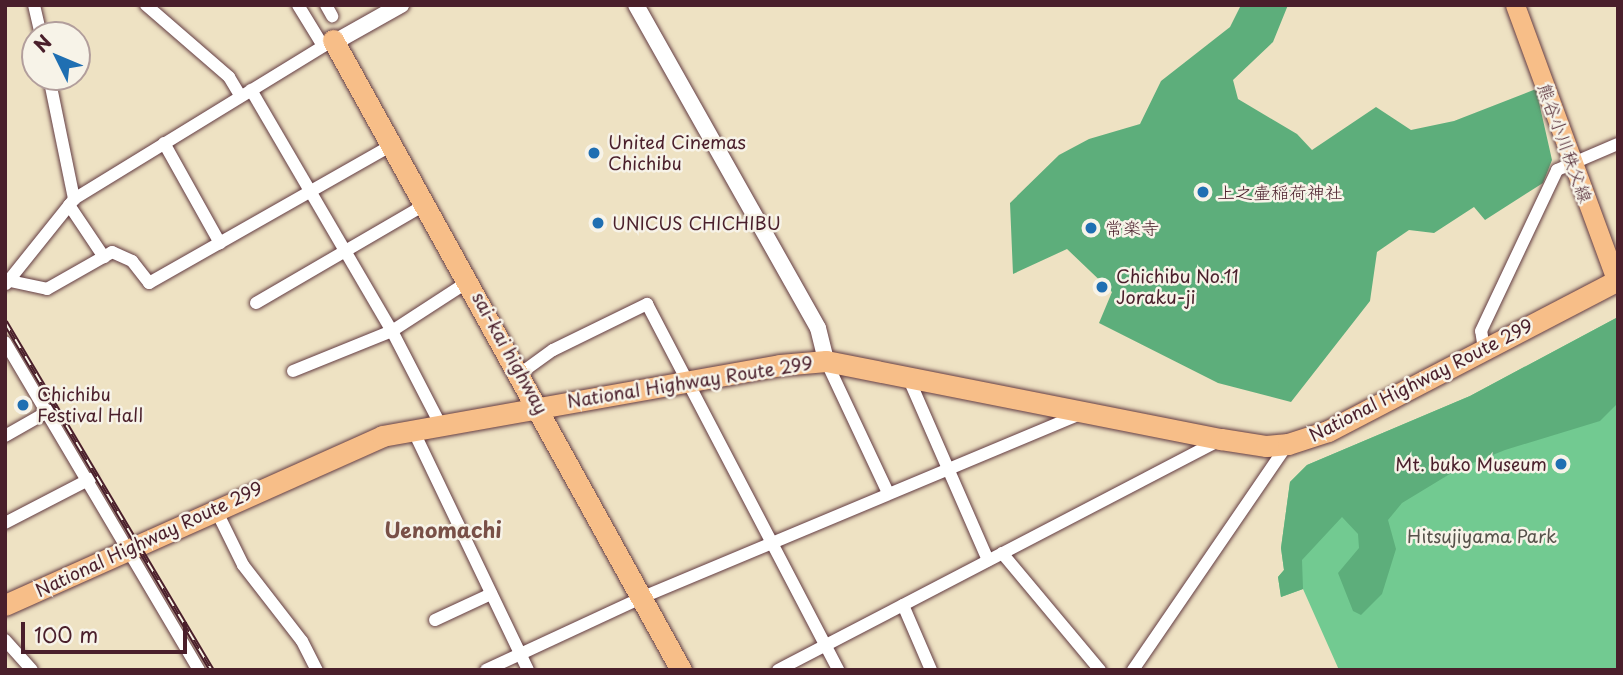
<!DOCTYPE html>
<html>
<head>
<meta charset="utf-8">
<style>
  body { margin:0 }
  #map { position:relative; width:1623px; height:675px; overflow:hidden; background:#eee2c3; font-family:"Playpen Sans","Klee One",sans-serif }
  div>[style] { position:absolute }
  [style*='--x'] { left:calc(var(--x)*1px); top:calc(var(--y)*1px); width:calc(var(--w)*1px); rotate:calc(var(--a)*1deg) }
  .green>* { inset:0; background:#72ca91 }
  .forest>* { inset:0; background:#5dae7b }
  .roads { filter:drop-shadow(0 0 2px #633c42) drop-shadow(0 0 2px #633c42) }
  .minor>* { height:12px; margin:-6px; padding:0 6px; transform-origin:6px; border-radius:6px; background:#fff }
  .tertiary>* { height:16px; margin:-8px; padding:0 8px; transform-origin:8px; border-radius:8px; background:#fff }
  .primary>* { height:19px; margin:-9.5px; padding:0 9.5px; transform-origin:9.5px; border-radius:9.5px; background:#f7be88 }
  .trunk>* { height:21px; margin:-10.5px; padding:0 10.5px; transform-origin:10.5px; border-radius:10.5px; background:#f7be88 }
  .rail>* { height:6px; margin-top:-3px; transform-origin:0; background:repeating-linear-gradient(90deg,#f7f3e8 0 10px,#4a1f2b 0 20px); box-sizing:border-box; border-block:2px solid #4a1f2b }
  .dots>* { width:19px; height:19px; translate:-50% -50%; box-sizing:border-box; border:4px solid #f7f3e8; border-radius:50% }
  span { translate:-50% -50%; white-space:nowrap; text-align:center; line-height:1.15; -webkit-text-stroke:5px #f7f3e8; paint-order:stroke }
  .poi-label { font-size:18px; color:#4a1f2b }
  .left { translate:0 -50%; text-align:left }
  .right { translate:-100% -50%; text-align:right }
  .street-label { font-size:18px; color:#4a1f2b }
  .park-label { font-size:18px; color:#56524a }
  .quarter-label { font-size:21px; color:#795047; font-weight:700 }
  .frame { position:absolute; inset:0; border:7px solid #4a1f2b; pointer-events:none }
  .north { position:absolute; left:21px; top:21px; width:70px; height:70px; box-sizing:border-box; background:#f7f3e8; border:2px solid #b29e9c; border-radius:50%; rotate:313deg; font-size:19px; font-weight:700; line-height:28px; text-align:center; color:#4a1f2b }
  .north::after { content:''; display:block; margin:auto; width:24px; height:32px; background:#1f6fb2; clip-path:polygon(50% 0,100% 100%,50% 72%,0 100%) }
  .scale { position:absolute; left:21px; top:622px; width:166px; height:32px; box-sizing:border-box; border:4px solid #4a1f2b; border-top:0; padding-left:9px; font-size:21px; line-height:24px; white-space:nowrap; color:#4a1f2b; -webkit-text-stroke:5px #f7f3e8; paint-order:stroke }
</style>
</head>
<body>
<div id="map">
  <div class="green">
    <i style="clip-path:polygon(1618px 317px,1618px 670px,1339px 670px,1303px 589px,1281px 597px,1278px 577px,1284px 570px,1281px 548px,1290px 482px,1307px 465px,1470px 396px)"></i>
  </div>
  <div class="forest">
    <i style="clip-path:polygon(1241px 5px,1288px 5px,1273px 42px,1233px 80px,1238px 99px,1297px 134px,1312px 150px,1376px 107px,1411px 130px,1454px 121px,1536px 89px,1552px 160px,1543px 183px,1485px 220px,1474px 207px,1434px 233px,1409px 230px,1377px 252px,1370px 301px,1291px 402px,1218px 383px,1099px 323px,1112px 292px,1067px 249px,1013px 274px,1010px 203px,1059px 155px,1089px 139px,1140px 124px,1161px 81px,1230px 27px)"></i>
    <i style="clip-path:polygon(1618px 317px,1618px 403px,1600px 421px,1505px 450px,1458px 469px,1402px 503px,1388px 520px,1396px 549px,1382px 594px,1361px 615px,1353px 611px,1338px 573px,1359px 548px,1358px 534px,1342px 517px,1302px 560px,1303px 589px,1281px 597px,1278px 577px,1284px 570px,1281px 548px,1290px 482px,1307px 465px,1470px 396px)"></i>
  </div>
  <div class="roads">
    <div class="minor">
      <i style="--x:34;--y:5;--w:31;--a:77"></i>
      <i style="--x:146;--y:5;--w:110;--a:40.9"></i>
      <i style="--x:229;--y:77;--w:21;--a:59"></i>
      <i style="--x:298;--y:5;--w:48;--a:58.6"></i>
      <i style="--x:326;--y:5;--w:13;--a:61"></i>
      <i style="--x:49;--y:77;--w:125;--a:78.4"></i>
      <i style="--x:251;--y:90;--w:279;--a:59.7"></i>
      <i style="--x:392;--y:331;--w:107;--a:62.7"></i>
      <i style="--x:164;--y:143;--w:115;--a:60.8"></i>
      <i style="--x:69;--y:205;--w:63;--a:56.1"></i>
      <i style="--x:10;--y:281;--w:38;--a:12"></i>
      <i style="--x:47;--y:289;--w:75;--a:-29.6"></i>
      <i style="--x:112;--y:252;--w:22;--a:24"></i>
      <i style="--x:132;--y:261;--w:28;--a:52"></i>
      <i style="--x:149;--y:283;--w:279;--a:-29.6"></i>
      <i style="--x:6;--y:284;--w:109;--a:-51.3"></i>
      <i style="--x:74;--y:199;--w:304;--a:-31.5"></i>
      <i style="--x:256;--y:303;--w:197;--a:-30.2"></i>
      <i style="--x:5;--y:342;--w:381;--a:59.4"></i>
      <i style="--x:1484;--y:349;--w:18;--a:-99"></i>
      <i style="--x:1481;--y:331;--w:178;--a:-64.7"></i>
      <i style="--x:1557;--y:170;--w:66;--a:-23.1"></i>
      <i style="--x:826;--y:361;--w:146;--a:64.8"></i>
      <i style="--x:293;--y:371;--w:107;--a:-22"></i>
      <i style="--x:392;--y:331;--w:92;--a:-33"></i>
      <i style="--x:521;--y:373;--w:39;--a:-36"></i>
      <i style="--x:553;--y:350;--w:105;--a:-26.1"></i>
      <i style="--x:647;--y:304;--w:413;--a:62.4"></i>
      <i style="--x:908;--y:377;--w:200;--a:66.4"></i>
      <i style="--x:413;--y:430;--w:266;--a:64.4"></i>
      <i style="--x:5;--y:436;--w:51;--a:-29.6"></i>
      <i style="--x:215;--y:508;--w:64;--a:63.8"></i>
      <i style="--x:243;--y:565;--w:96;--a:52.2"></i>
      <i style="--x:302;--y:641;--w:33;--a:63"></i>
      <i style="--x:5;--y:523;--w:96;--a:-27.4"></i>
      <i style="--x:1002;--y:553;--w:153;--a:50.1"></i>
      <i style="--x:903;--y:605;--w:71;--a:66.7"></i>
      <i style="--x:435;--y:620;--w:62;--a:-24.9"></i>
      <i style="--x:5;--y:640;--w:40;--a:48"></i>
      <i style="--x:486;--y:670;--w:173;--a:-24.9"></i>
      <i style="--x:643;--y:597;--w:474;--a:-22.7"></i>
      <i style="--x:778;--y:670;--w:500;--a:-27.5"></i>
      <i style="--x:1133;--y:670;--w:274;--a:-55.6"></i>
    </div>
    <div class="tertiary">
      <i style="--x:636;--y:5;--w:371;--a:60.6"></i>
      <i style="--x:818;--y:328;--w:34;--a:76"></i>
      <i style="--x:335;--y:42;--w:76;--a:-29.3"></i>
    </div>
    <div class="primary">
      <i style="--x:1515;--y:5;--w:293;--a:69.8"></i>
    </div>
    <div class="trunk">
      <i style="--x:333;--y:40;--w:720;--a:61.08"></i>
      <i style="--x:5;--y:605;--w:413;--a:-24.1"></i>
      <i style="--x:382;--y:436;--w:404;--a:-10.1"></i>
      <i style="--x:780;--y:365;--w:46;--a:-5"></i>
      <i style="--x:826;--y:361;--w:403;--a:11.2"></i>
      <i style="--x:1221;--y:439;--w:46;--a:8.8"></i>
      <i style="--x:1266;--y:446;--w:22;--a:-5"></i>
      <i style="--x:1288;--y:444;--w:42;--a:-18"></i>
      <i style="--x:1328;--y:431;--w:327;--a:-27.5"></i>
    </div>
  </div>
  <div class="rail">
    <i style="--x:5;--y:322;--w:405;--a:59.3"></i>
  </div>
  <div class="dots">
    <i style="left:594px;top:153px;background:#1f6fb2"></i>
    <i style="left:1203px;top:192px;background:#1f6fb2"></i>
    <i style="left:598px;top:223px;background:#1f6fb2"></i>
    <i style="left:1091px;top:228px;background:#1f6fb2"></i>
    <i style="left:1102px;top:287px;background:#1f6fb2"></i>
    <i style="left:23px;top:405px;background:#1f6fb2"></i>
    <i style="left:1561px;top:464px;background:#1f6fb2"></i>
  </div>
  <div class="poi-label">
    <span class="left" style="left:608px;top:153px">United Cinemas<br>Chichibu</span>
    <span class="left" style="left:1217px;top:192px">上之壷稲荷神社</span>
    <span class="left" style="left:612px;top:223px">UNICUS CHICHIBU</span>
    <span class="left" style="left:1105px;top:228px">常楽寺</span>
    <span class="left" style="left:1116px;top:287px">Chichibu No.11<br>Joraku-ji</span>
    <span class="left" style="left:37px;top:405px">Chichibu<br>Festival Hall</span>
    <span class="right" style="left:1547px;top:464px">Mt. buko Museum</span>
  </div>
  <div class="street-label">
    <span style="left:1565px;top:143px;rotate:70deg">熊谷小川秩父線</span>
    <span style="left:510px;top:353px;rotate:61deg">sai-kai highway</span>
    <span style="left:1421px;top:380px;rotate:-27deg">National Highway Route 299</span>
    <span style="left:690px;top:382px;rotate:-9deg">National Highway Route 299</span>
    <span style="left:149px;top:539px;rotate:-25deg">National Highway Route 299</span>
  </div>
  <div class="park-label">
    <span style="left:1482px;top:536px">Hitsujiyama Park</span>
  </div>
  <div class="quarter-label">
    <span style="left:443px;top:529px">Uenomachi</span>
  </div>
  <div class="frame"></div>
  <div class="north">N</div>
  <div class="scale">100 m</div>
</div>
</body>
</html>
